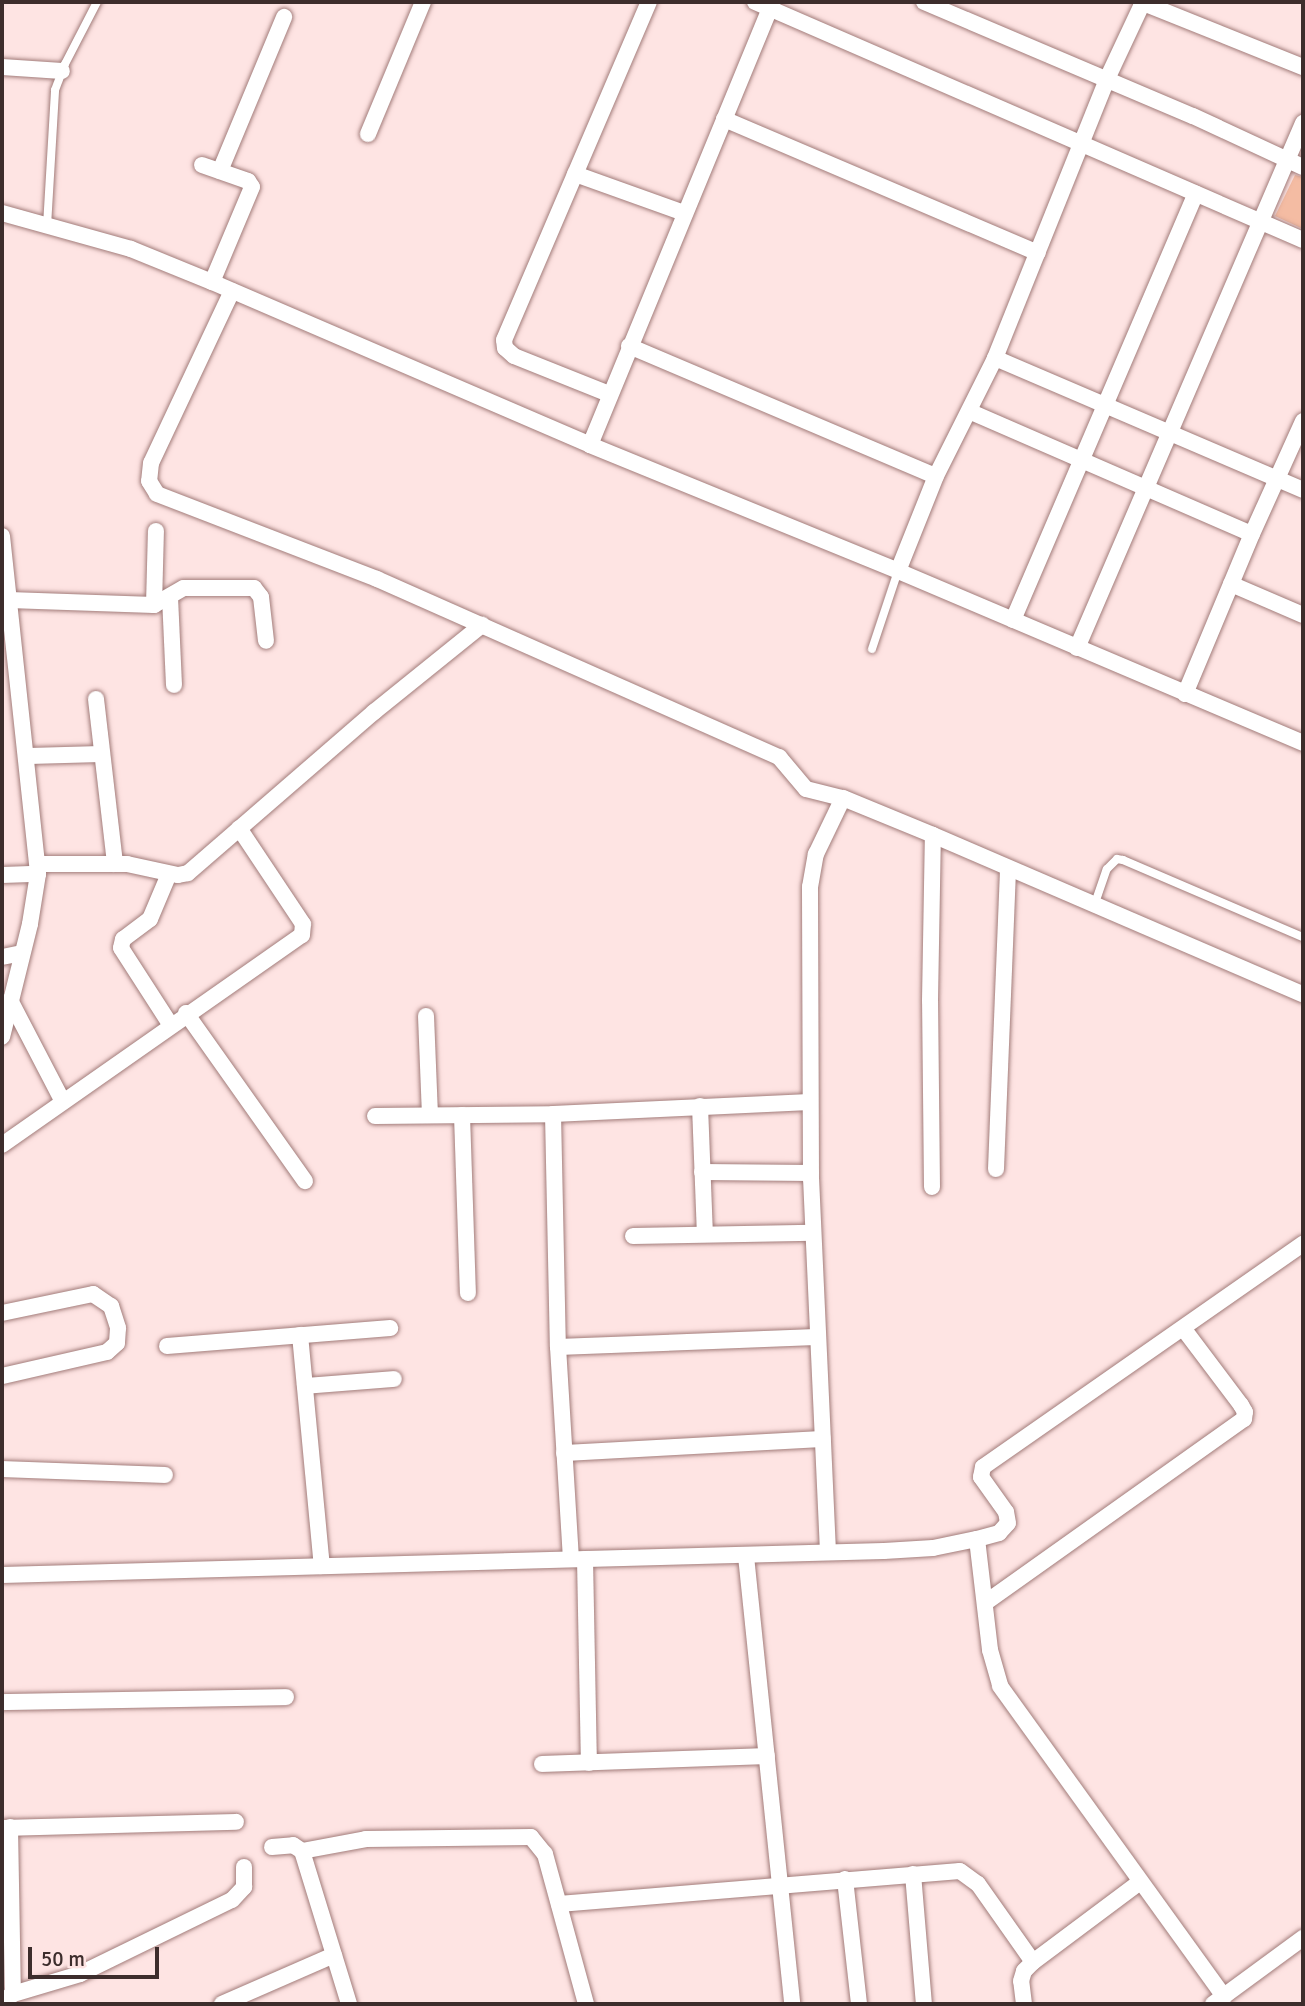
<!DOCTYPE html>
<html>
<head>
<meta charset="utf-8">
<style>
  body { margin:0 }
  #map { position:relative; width:1305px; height:2006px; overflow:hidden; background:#fee4e3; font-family:Signika,sans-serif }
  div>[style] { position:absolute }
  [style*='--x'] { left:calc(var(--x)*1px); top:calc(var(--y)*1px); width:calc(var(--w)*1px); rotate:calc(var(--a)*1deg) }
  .building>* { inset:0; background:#f4bca3 }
  .roads { filter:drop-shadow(0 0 2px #a27c7a) drop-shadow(0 0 2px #a27c7a) }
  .service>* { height:8px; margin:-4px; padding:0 4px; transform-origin:4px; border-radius:4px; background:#fff }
  .minor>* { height:16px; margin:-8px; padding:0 8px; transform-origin:8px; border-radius:8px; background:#fff }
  span { translate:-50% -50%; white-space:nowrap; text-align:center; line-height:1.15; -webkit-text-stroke:5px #fee4e3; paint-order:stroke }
  .frame { position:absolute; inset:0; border:4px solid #3d2d2c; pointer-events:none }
  .scale { position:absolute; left:28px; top:1947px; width:131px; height:32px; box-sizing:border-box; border:4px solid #3d2d2c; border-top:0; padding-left:9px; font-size:21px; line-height:24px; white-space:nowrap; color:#3d2d2c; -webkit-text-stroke:5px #fee4e3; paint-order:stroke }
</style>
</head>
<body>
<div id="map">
  <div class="building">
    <i style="clip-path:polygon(1295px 175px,1303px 177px,1303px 229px,1275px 216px)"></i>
  </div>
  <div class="roads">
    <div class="service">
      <i style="--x:47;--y:226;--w:136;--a:-86.6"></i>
      <i style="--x:55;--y:90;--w:28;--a:-69"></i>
      <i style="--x:65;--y:64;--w:70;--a:-62.7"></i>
      <i style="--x:872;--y:649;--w:82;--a:-71.6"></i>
      <i style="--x:1094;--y:906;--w:39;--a:-71"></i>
      <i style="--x:1107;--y:869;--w:14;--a:-45"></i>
      <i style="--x:1117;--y:859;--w:6;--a:9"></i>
      <i style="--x:1123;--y:860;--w:196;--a:23.2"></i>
    </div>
    <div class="minor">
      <i style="--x:755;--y:2;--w:597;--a:23.48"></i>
      <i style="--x:924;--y:2;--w:292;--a:23"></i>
      <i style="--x:1193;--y:116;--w:121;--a:24.9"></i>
      <i style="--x:1141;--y:2;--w:175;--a:21.9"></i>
      <i style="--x:2;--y:67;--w:60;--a:3.8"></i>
      <i style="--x:724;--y:119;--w:341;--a:23.1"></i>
      <i style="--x:368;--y:134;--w:143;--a:-67.4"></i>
      <i style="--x:202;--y:165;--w:49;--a:19.2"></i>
      <i style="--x:248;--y:181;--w:7;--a:56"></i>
      <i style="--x:252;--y:187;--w:103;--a:112.8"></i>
      <i style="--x:220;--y:171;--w:167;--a:-67.4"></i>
      <i style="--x:575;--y:174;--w:116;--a:19.7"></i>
      <i style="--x:2;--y:213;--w:134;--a:15.6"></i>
      <i style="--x:131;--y:249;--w:87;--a:22.2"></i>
      <i style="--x:212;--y:282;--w:412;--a:23.3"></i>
      <i style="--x:590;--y:445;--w:333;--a:22.2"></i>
      <i style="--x:898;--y:571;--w:102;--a:-68.2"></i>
      <i style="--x:936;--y:476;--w:132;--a:-63.4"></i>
      <i style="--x:995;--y:358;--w:301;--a:-68.1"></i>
      <i style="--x:1107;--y:79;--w:85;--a:-64.9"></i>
      <i style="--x:232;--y:291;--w:190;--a:115.2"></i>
      <i style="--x:151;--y:463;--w:18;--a:96"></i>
      <i style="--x:149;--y:481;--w:15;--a:58"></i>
      <i style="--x:157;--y:494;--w:236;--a:21.1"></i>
      <i style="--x:377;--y:579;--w:440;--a:23.9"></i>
      <i style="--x:779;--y:757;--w:42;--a:49.8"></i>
      <i style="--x:806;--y:789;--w:38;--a:14"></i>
      <i style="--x:843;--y:798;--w:97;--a:22.3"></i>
      <i style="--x:933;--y:835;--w:403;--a:23.3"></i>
      <i style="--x:629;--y:346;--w:333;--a:23"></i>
      <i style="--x:995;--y:358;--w:335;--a:23.2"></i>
      <i style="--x:609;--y:394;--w:102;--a:-158.2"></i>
      <i style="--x:514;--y:356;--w:12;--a:-138"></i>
      <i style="--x:505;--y:348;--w:8;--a:-97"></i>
      <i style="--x:504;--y:340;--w:368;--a:-66.8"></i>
      <i style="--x:971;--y:412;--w:306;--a:23.5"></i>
      <i style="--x:590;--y:445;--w:479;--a:-67.6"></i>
      <i style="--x:2;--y:536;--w:340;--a:83.9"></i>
      <i style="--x:38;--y:874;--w:51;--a:99.1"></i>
      <i style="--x:30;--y:924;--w:116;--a:103.9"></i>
      <i style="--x:898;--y:571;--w:440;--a:23"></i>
      <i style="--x:1231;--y:584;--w:78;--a:23.3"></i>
      <i style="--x:170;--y:597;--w:88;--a:87.4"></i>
      <i style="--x:9;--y:600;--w:145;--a:2"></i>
      <i style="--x:154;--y:605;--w:34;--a:-30"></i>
      <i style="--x:184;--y:588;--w:70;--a:0"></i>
      <i style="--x:254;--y:588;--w:11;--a:52"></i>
      <i style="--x:261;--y:597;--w:44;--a:83.5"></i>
      <i style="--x:154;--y:605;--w:74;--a:-88.5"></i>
      <i style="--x:1013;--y:620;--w:464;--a:-66.8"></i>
      <i style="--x:1077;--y:648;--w:572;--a:-66.71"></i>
      <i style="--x:1185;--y:694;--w:173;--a:-67.3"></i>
      <i style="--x:1252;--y:534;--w:124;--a:-65.7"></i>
      <i style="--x:96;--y:699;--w:166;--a:83.4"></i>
      <i style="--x:28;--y:756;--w:74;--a:-1.5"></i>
      <i style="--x:38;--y:864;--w:89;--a:0"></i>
      <i style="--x:127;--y:864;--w:52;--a:12.2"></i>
      <i style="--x:178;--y:875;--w:10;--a:-11"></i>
      <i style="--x:188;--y:873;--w:246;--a:-40.9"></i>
      <i style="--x:374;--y:712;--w:139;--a:-38.9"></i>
      <i style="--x:169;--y:874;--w:49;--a:112.9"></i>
      <i style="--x:150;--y:919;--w:34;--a:143"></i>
      <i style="--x:123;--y:939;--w:9;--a:103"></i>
      <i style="--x:121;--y:948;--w:90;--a:57.2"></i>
      <i style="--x:2;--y:875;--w:36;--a:-2"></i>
      <i style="--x:2;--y:957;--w:20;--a:-11"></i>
      <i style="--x:10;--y:1000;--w:113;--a:62.5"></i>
      <i style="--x:186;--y:1013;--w:206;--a:54.7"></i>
      <i style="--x:426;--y:1016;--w:99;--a:87.7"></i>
      <i style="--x:700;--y:1106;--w:128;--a:87.8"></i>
      <i style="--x:553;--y:1114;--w:233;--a:88.8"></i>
      <i style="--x:558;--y:1347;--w:212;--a:86.5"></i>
      <i style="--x:462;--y:1115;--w:178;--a:88.1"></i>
      <i style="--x:375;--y:1116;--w:178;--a:-0.6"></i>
      <i style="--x:553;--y:1114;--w:257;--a:-2.7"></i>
      <i style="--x:2;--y:1145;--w:366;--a:-35"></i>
      <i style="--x:302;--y:935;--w:11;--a:-85"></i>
      <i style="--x:303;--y:924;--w:115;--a:-123.7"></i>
      <i style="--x:996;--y:1169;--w:300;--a:-87.7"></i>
      <i style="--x:702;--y:1172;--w:109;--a:0.5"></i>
      <i style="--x:932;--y:1187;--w:186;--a:-90.6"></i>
      <i style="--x:930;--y:1001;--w:166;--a:-89"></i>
      <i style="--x:633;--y:1236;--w:180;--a:-1"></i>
      <i style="--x:2;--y:1313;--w:93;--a:-11.8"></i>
      <i style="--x:93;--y:1294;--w:22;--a:34"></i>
      <i style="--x:111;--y:1306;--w:23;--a:72"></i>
      <i style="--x:118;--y:1328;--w:15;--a:94"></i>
      <i style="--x:117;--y:1343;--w:13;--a:138"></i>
      <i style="--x:107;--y:1352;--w:108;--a:167.1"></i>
      <i style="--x:300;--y:1335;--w:232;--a:84.6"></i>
      <i style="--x:167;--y:1346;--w:224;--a:-4.6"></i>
      <i style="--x:558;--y:1347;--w:258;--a:-2.2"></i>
      <i style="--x:305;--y:1386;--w:89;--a:-4.5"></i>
      <i style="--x:564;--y:1453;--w:259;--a:-3.1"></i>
      <i style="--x:2;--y:1469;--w:163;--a:2.1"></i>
      <i style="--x:977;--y:1539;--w:112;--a:83.3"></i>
      <i style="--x:990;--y:1650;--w:37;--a:74"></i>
      <i style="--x:1000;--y:1686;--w:383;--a:54.2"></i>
      <i style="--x:828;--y:1552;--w:373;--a:-92.6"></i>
      <i style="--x:811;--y:1179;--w:292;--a:-90.2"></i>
      <i style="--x:810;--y:887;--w:34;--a:-80"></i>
      <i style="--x:816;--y:854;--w:62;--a:-64.3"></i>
      <i style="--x:746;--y:1556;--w:450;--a:84.1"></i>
      <i style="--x:585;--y:1559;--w:204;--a:88.9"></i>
      <i style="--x:2;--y:1575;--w:882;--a:-1.56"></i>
      <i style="--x:884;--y:1551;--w:49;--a:-3.5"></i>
      <i style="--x:933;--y:1548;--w:45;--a:-11.6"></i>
      <i style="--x:977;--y:1539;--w:23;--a:-15"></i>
      <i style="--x:999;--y:1533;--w:13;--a:-48"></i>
      <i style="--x:1008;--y:1523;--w:11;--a:-100"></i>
      <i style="--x:1006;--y:1512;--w:43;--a:-125.5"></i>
      <i style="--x:981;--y:1477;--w:10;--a:-79"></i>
      <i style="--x:983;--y:1467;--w:390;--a:-34.9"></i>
      <i style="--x:985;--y:1603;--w:318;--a:-35.4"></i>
      <i style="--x:1244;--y:1419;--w:7;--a:-82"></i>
      <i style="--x:1245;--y:1412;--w:8;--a:-120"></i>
      <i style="--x:1241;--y:1405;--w:96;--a:-127"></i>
      <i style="--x:2;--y:1702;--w:284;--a:-1"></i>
      <i style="--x:542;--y:1764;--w:225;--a:-2"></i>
      <i style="--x:10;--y:1827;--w:167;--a:89"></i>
      <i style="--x:2;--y:1828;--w:234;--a:-1.5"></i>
      <i style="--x:272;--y:1847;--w:21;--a:-5"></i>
      <i style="--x:293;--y:1845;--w:11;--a:34"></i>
      <i style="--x:302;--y:1851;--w:160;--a:72.9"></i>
      <i style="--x:302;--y:1851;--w:65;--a:-10.6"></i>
      <i style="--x:366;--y:1839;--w:165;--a:-0.7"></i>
      <i style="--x:531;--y:1837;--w:22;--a:51"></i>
      <i style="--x:545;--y:1854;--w:156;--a:74.7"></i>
      <i style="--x:913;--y:1874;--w:130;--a:85.2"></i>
      <i style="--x:845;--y:1879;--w:126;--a:83.6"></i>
      <i style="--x:559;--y:1904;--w:402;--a:-4.7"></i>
      <i style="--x:960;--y:1871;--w:22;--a:36"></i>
      <i style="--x:978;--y:1884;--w:95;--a:54.8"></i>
      <i style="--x:2;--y:2001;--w:13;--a:-32"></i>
      <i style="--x:13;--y:1994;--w:70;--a:-16.6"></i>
      <i style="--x:80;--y:1974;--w:169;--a:-26"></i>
      <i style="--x:232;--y:1900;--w:18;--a:-47"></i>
      <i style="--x:244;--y:1887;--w:20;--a:-90"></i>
      <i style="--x:222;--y:2004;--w:122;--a:-23.6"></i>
      <i style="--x:1024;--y:2004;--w:23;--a:-97"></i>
      <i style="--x:1021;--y:1981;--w:10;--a:-73"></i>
      <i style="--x:1024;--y:1971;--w:13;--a:-45"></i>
      <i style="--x:1033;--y:1962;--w:134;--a:-36.8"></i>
      <i style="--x:1213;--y:2004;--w:112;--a:-36.3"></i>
    </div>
  </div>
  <div class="frame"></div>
  <div class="scale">50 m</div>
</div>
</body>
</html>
